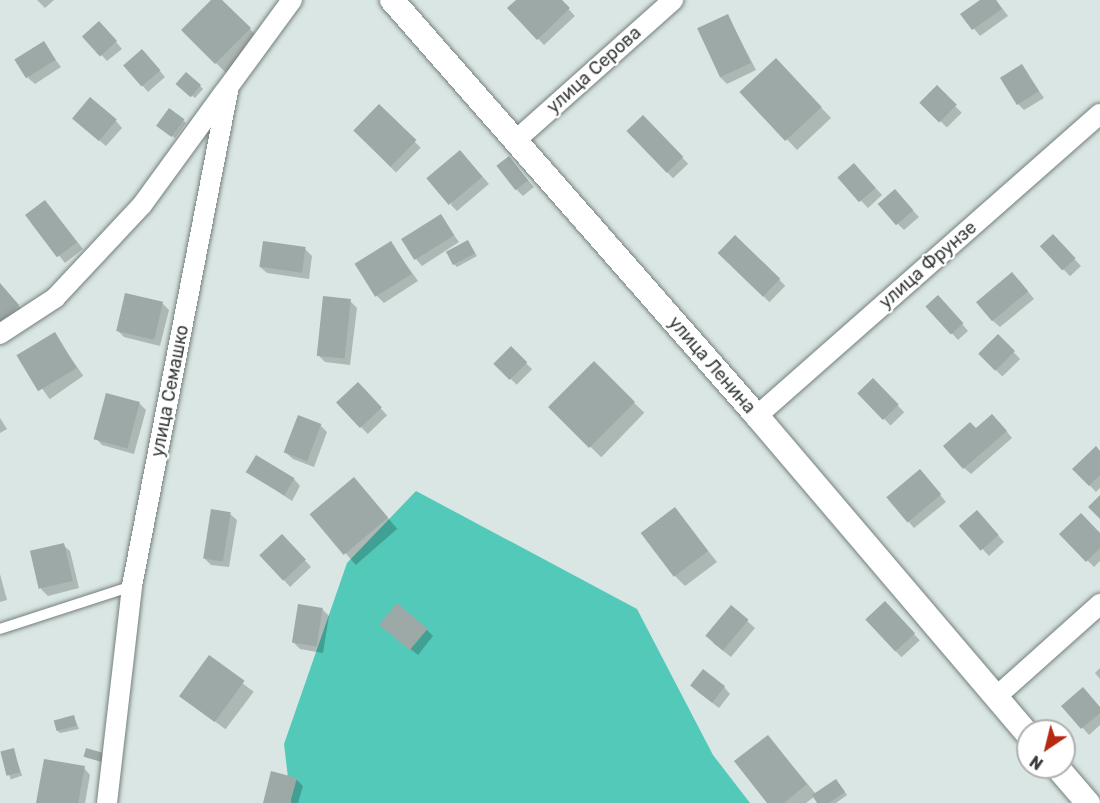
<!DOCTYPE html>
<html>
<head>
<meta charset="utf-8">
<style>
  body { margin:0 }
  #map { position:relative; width:1100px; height:803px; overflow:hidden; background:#d9e6e3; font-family:Rubik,sans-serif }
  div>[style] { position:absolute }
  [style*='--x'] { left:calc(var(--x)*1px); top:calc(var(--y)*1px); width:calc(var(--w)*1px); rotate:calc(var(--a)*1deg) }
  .forest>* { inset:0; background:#52c9b9 }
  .shadow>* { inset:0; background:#0003; transform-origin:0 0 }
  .building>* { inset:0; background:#9da9a6; transform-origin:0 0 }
  .roads { filter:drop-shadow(0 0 2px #747f7d) drop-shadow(0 0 2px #747f7d) }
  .service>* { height:10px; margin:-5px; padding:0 5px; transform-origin:5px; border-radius:5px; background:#fff }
  .minor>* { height:20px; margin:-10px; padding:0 10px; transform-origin:10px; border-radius:10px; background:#fff }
  .tertiary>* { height:24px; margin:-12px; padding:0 12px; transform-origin:12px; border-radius:12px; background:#fff }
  span { translate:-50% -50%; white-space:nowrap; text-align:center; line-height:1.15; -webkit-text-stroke:4.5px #fff; paint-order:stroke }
  .street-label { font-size:18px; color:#363b3a }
  .north { position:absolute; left:1016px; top:719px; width:60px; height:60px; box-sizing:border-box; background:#fff; border:2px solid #afb1b0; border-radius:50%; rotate:215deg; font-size:16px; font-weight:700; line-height:24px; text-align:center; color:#363b3a }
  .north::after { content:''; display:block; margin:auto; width:21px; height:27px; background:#b62913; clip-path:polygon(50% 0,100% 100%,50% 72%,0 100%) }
</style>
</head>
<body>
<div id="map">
  <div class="forest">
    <i style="clip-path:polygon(416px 491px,637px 609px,713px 755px,750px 803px,291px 803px,284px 744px,347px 563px)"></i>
  </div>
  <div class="shadow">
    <i style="clip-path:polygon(37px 0,54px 0,45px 8px)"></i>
    <i style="clip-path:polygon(213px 0,220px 0,260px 39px,226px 73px,183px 30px)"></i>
    <i style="clip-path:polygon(518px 0,560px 0,575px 16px,544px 45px,509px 8px)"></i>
    <i style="clip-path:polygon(982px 0,996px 0,1008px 16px,980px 36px,962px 14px)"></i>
    <i style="clip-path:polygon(728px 16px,756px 70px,727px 84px,720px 77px)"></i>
    <i style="clip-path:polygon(106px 30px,122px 49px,107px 61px,84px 36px)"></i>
    <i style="clip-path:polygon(43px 43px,61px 67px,35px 84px,28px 78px)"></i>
    <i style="clip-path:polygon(149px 58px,165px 77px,148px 92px,142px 85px)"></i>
    <i style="clip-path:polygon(1022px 66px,1044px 98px,1024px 110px,1018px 104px)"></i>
    <i style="clip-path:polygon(786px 70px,831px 118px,797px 150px,742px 92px)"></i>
    <i style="clip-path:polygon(178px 84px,200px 86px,203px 89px,195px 98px)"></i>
    <i style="left:937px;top:88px;width:35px;height:21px;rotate:45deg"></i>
    <i style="left:379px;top:106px;width:59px;height:35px;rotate:45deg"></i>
    <i style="left:643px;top:117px;width:65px;height:21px;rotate:46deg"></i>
    <i style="clip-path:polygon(183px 120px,186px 123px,175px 138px,161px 128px)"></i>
    <i style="clip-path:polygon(116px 121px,122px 128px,106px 146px,80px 124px)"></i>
    <i style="clip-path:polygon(509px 158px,534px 187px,523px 196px,516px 189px)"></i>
    <i style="clip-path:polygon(467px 159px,489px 184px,457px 211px,451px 205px)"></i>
    <i style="clip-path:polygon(860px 171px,882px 195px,868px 208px,840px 178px)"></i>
    <i style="clip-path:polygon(901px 198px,919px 217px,904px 230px,898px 224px)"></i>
    <i style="clip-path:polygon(51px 208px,83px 249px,65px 263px,27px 215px)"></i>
    <i style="clip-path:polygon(440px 216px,459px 242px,422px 266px,416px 259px)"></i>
    <i style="left:1053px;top:236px;width:41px;height:15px;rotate:47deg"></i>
    <i style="left:735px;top:237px;width:70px;height:23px;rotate:44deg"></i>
    <i style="clip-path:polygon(391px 243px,418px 281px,384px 303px,377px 296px)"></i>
    <i style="clip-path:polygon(470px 245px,477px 256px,457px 267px,454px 264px)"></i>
    <i style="clip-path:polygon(305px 249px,312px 256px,309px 279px,267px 273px,260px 267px)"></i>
    <i style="clip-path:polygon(1019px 280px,1034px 299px,1000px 327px,993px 321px)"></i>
    <i style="clip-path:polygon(0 284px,25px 313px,8px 327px,0 319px)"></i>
    <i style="clip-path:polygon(350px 301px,357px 308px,350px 365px,325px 362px,318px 355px)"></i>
    <i style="clip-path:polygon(162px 303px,169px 310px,160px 346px,124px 337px,117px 330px)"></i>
    <i style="clip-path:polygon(945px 303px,968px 331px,958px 340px,927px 306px)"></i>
    <i style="left:54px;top:334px;width:51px;height:41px;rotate:55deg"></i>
    <i style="left:998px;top:336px;width:32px;height:25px;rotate:46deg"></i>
    <i style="left:511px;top:348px;width:30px;height:22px;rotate:45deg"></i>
    <i style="left:594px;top:364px;width:70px;height:62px;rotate:44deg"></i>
    <i style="left:873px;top:380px;width:45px;height:19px;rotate:46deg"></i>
    <i style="left:358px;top:385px;width:42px;height:27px;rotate:46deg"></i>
    <i style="clip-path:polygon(139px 403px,146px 410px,134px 454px,102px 445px,96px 438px)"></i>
    <i style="clip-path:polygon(0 418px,7px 429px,0 433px)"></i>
    <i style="clip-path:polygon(999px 422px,1012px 438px,971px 474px,964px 468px,976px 430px)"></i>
    <i style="clip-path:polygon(320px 425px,327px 432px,314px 467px,293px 459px,286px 453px)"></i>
    <i style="clip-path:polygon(1100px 453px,1100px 488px,1096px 492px,1074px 469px)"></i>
    <i style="clip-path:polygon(248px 472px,294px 479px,300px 486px,292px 501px)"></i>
    <i style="clip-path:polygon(926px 478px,946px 502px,914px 528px,888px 497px)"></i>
    <i style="left:354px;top:479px;width:66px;height:55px;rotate:49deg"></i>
    <i style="clip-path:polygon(675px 509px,717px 562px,685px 586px,675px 576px)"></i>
    <i style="clip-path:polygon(230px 514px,237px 520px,229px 567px,211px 565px,204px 558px)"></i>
    <i style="clip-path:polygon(984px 519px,1004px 542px,989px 556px,961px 526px)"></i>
    <i style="clip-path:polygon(1062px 534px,1100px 535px,1100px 561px,1094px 567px)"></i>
    <i style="clip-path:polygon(289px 543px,311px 567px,290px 587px,284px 580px)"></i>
    <i style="clip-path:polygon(63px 545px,70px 551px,79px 588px,48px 596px,41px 589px)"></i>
    <i style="clip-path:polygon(0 574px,7px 600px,0 602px)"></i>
    <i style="left:885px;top:603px;width:51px;height:25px;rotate:47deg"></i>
    <i style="clip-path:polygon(731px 607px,755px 628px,731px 657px,713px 643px)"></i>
    <i style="clip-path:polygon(322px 609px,329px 616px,323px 653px,300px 649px,294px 643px)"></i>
    <i style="clip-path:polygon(427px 630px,433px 636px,418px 655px,388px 631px)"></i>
    <i style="left:209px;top:658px;width:56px;height:47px;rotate:37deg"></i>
    <i style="clip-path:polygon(1100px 668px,1100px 679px,1095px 673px)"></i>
    <i style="clip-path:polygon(724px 687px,730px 694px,719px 708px,698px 692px)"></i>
    <i style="clip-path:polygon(1063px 706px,1100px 708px,1100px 725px,1089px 735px)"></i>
    <i style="clip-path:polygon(74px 717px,79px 729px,60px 733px,57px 730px)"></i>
    <i style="clip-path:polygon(768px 737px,816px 794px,839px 784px,847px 795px,836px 803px,819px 803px,814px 797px,806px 803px,769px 803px)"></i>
    <i style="left:13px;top:749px;width:28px;height:12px;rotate:71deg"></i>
    <i style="clip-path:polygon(84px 768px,90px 775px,85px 803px,37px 803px)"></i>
    <i style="clip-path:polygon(296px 779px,303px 786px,298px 803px,264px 803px)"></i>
  </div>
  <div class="building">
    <i style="clip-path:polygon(211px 0,222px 0,251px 28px,215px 64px,181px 30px)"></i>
    <i style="clip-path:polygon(516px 0,562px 0,570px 8px,537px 40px,507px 8px)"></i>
    <i style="clip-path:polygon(980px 0,996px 0,1002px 9px,972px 30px,960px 14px)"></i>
    <i style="left:728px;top:14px;width:54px;height:34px;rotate:65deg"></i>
    <i style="left:99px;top:21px;width:27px;height:23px;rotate:48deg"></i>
    <i style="left:44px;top:41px;width:22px;height:35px;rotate:58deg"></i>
    <i style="left:142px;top:49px;width:28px;height:25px;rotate:49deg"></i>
    <i style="left:776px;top:58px;width:67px;height:50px;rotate:47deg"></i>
    <i style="left:1022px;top:64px;width:32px;height:26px;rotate:58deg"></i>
    <i style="left:186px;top:72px;width:20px;height:16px;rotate:41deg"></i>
    <i style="left:937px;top:85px;width:28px;height:25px;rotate:45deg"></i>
    <i style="left:90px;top:97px;width:35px;height:28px;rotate:40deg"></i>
    <i style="left:379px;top:104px;width:52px;height:37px;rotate:44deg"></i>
    <i style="left:169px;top:108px;width:19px;height:22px;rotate:36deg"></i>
    <i style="left:643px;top:115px;width:58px;height:23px;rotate:46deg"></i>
    <i style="left:460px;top:150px;width:35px;height:44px;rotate:50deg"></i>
    <i style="left:509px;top:156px;width:31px;height:16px;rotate:52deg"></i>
    <i style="left:854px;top:163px;width:33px;height:22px;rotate:49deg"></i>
    <i style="left:895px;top:189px;width:28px;height:23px;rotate:49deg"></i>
    <i style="left:45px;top:200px;width:53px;height:25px;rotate:53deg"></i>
    <i style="left:441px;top:214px;width:25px;height:47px;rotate:58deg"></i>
    <i style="left:1053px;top:234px;width:33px;height:18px;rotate:47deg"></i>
    <i style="left:735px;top:235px;width:63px;height:25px;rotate:44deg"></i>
    <i style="left:468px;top:240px;width:15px;height:25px;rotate:62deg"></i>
    <i style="left:263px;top:241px;width:43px;height:26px;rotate:8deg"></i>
    <i style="left:391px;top:241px;width:39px;height:43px;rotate:58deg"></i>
    <i style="left:1012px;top:272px;width:25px;height:47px;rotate:50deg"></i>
    <i style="clip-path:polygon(0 283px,19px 305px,0 322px)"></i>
    <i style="left:125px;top:293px;width:39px;height:39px;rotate:13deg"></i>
    <i style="left:938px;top:295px;width:38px;height:17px;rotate:48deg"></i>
    <i style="left:323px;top:296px;width:28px;height:60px;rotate:6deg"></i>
    <i style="left:55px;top:332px;width:42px;height:45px;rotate:59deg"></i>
    <i style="left:998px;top:334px;width:24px;height:28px;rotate:45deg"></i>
    <i style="left:511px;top:346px;width:23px;height:25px;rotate:45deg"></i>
    <i style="left:594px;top:361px;width:58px;height:65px;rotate:45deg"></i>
    <i style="left:873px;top:378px;width:37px;height:22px;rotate:46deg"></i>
    <i style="left:358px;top:382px;width:35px;height:30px;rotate:47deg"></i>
    <i style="left:106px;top:393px;width:35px;height:48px;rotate:15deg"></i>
    <i style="clip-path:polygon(992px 414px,1007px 431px,963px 469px,943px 446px,970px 422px,976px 428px)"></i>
    <i style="left:298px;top:415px;width:25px;height:40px;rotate:21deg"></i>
    <i style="clip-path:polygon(1096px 446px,1100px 451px,1100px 475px,1089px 486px,1072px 469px)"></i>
    <i style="left:256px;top:455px;width:45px;height:20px;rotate:31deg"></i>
    <i style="left:920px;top:469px;width:33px;height:44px;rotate:50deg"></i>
    <i style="left:354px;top:477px;width:53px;height:58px;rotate:50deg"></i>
    <i style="clip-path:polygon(1100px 495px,1100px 519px,1088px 507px)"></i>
    <i style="left:675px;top:507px;width:55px;height:43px;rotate:53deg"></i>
    <i style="left:211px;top:509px;width:20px;height:50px;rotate:9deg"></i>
    <i style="left:977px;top:510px;width:33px;height:24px;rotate:49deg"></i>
    <i style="clip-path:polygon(1081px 513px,1100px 533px,1100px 548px,1086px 562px,1059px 534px)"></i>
    <i style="left:282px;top:534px;width:35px;height:31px;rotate:47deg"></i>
    <i style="left:64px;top:543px;width:39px;height:35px;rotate:77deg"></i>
    <i style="left:885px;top:601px;width:44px;height:27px;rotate:47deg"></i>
    <i style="left:397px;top:603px;width:40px;height:28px;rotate:40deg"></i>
    <i style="left:298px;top:604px;width:25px;height:39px;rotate:9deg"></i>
    <i style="left:731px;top:605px;width:23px;height:40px;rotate:40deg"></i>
    <i style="left:209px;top:655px;width:44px;height:51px;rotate:36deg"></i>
    <i style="left:703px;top:669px;width:28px;height:21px;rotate:38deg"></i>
    <i style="clip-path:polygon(1083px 687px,1100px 707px,1100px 713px,1081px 729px,1061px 706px)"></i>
    <i style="left:74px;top:715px;width:11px;height:21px;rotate:75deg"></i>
    <i style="clip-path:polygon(768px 735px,807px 784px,784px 803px,767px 803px,734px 761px)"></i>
    <i style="left:14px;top:748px;width:25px;height:14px;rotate:76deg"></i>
    <i style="left:86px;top:748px;width:19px;height:9px;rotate:16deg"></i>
    <i style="clip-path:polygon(44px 759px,85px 766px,78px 803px,36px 803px)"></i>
    <i style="clip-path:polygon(271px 771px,297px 778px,290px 803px,263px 803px)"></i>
    <i style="clip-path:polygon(836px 779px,845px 792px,829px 803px,817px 803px,812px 795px)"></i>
  </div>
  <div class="roads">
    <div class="service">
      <i style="--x:0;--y:629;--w:139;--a:-18"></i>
    </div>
    <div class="minor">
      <i style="--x:515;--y:141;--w:212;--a:-41.7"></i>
      <i style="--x:0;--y:334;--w:66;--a:-33.2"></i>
      <i style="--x:55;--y:298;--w:127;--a:-46.9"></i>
      <i style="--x:142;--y:205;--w:142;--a:-53.9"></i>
      <i style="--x:757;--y:416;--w:457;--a:-41.4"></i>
      <i style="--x:996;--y:697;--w:140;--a:-41.8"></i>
      <i style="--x:107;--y:803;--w:218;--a:-83.4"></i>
      <i style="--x:132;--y:586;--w:509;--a:-79.02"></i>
      <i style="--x:229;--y:86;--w:107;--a:-53.8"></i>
    </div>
    <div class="tertiary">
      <i style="--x:392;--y:0;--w:553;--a:48.74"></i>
      <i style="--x:757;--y:416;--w:418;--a:49.6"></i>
      <i style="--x:1057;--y:767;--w:48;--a:49.3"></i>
    </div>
  </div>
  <div class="street-label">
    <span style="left:594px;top:70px;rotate:-42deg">улица Серова</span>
    <span style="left:928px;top:265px;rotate:-41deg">улица Фрунзе</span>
    <span style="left:712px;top:365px;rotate:49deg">улица Ленина</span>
    <span style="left:170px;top:391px;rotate:-79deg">улица Семашко</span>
  </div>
  <div class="north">N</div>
</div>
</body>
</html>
